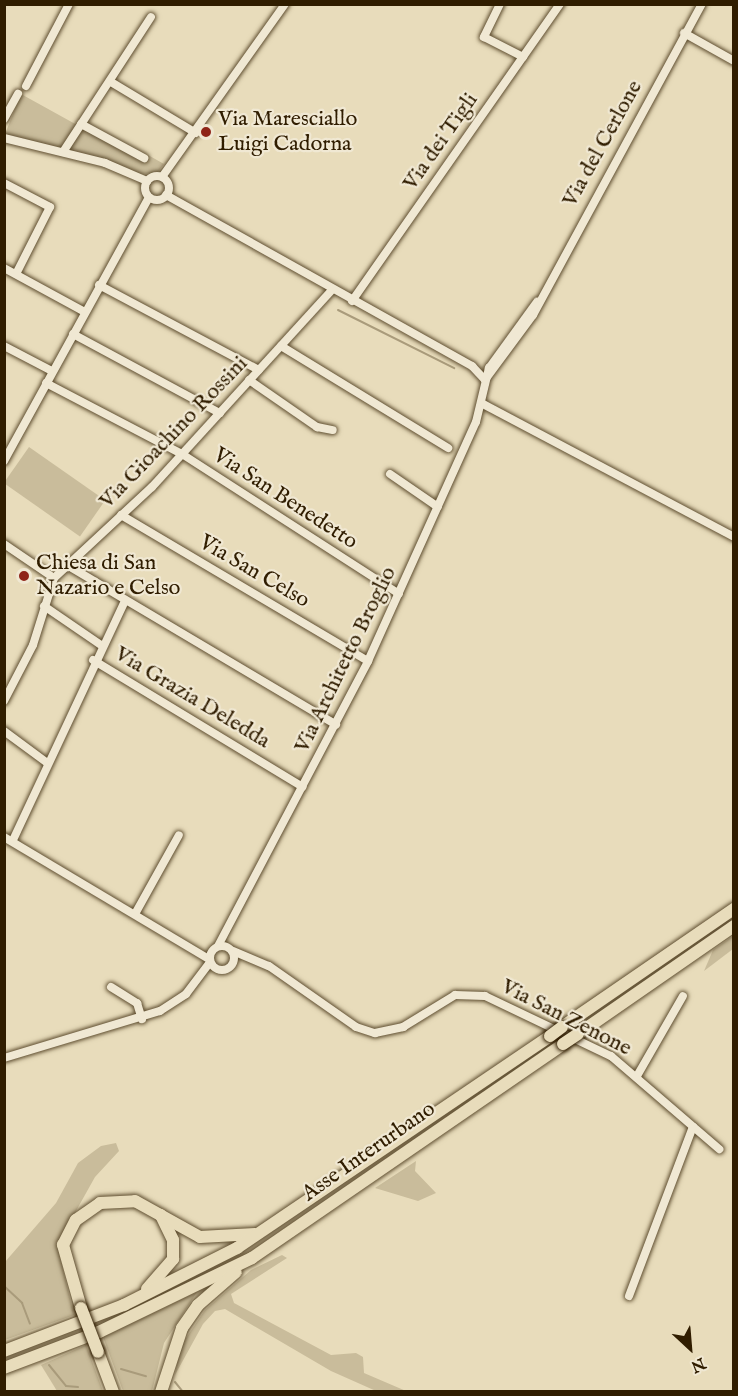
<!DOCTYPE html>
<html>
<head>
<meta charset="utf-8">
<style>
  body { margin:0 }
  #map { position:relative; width:738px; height:1396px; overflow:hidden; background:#e8dcbb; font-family:"IM FELL English",serif }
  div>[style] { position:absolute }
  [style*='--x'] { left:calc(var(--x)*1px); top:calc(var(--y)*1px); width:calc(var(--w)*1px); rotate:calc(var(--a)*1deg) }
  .green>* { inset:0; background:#c9bc9b; transform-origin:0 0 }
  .stream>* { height:2px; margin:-1px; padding:0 1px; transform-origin:1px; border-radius:1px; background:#a99b7b }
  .roads { filter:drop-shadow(0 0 2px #5e4d2f) drop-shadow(0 0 2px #5e4d2f) }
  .minor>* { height:8px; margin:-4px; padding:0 4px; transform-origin:4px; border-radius:4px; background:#f0e8d3 }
  .minor>.ring { margin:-4px; padding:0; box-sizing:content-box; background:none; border:8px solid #f0e8d3; border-radius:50% }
  .highway>* { height:12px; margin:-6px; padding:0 6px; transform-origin:6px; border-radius:6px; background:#e8dcbb }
  .bridges { filter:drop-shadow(0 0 2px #301d00) drop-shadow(0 0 2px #301d00) }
  .highway-bridge>* { height:12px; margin:-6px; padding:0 6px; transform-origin:6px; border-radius:6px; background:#e8dcbb }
  .dots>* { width:16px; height:16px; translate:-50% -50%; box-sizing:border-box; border:3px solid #f0e8d3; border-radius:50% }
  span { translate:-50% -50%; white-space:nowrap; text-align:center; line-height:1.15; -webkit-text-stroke:4.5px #f0e8d3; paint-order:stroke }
  .poi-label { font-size:22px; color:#301d00 }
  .left { translate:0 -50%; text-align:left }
  .street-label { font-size:22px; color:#301d00 }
  .frame { position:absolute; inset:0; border:6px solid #301d00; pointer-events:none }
  .north { position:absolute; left:660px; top:1318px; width:60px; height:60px; -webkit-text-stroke:4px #f0e8d3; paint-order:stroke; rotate:154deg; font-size:16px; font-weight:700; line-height:24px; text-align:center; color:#301d00 }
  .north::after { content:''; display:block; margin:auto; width:21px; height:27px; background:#301d00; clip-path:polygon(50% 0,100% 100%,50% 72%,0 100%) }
</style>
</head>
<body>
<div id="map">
  <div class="green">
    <i style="clip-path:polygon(21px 94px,144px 162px,148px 155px,164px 164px,157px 173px,138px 174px,5px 134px)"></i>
    <i style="left:29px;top:447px;width:93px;height:44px;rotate:35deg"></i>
    <i style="clip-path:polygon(733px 936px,733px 949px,704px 971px,713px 950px)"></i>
    <i style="clip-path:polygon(116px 1143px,119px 1151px,95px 1177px,57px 1245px,74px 1315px,5px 1340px,5px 1262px,56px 1203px,78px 1163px,101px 1146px)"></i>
    <i style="clip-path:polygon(416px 1161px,415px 1171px,436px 1193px,418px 1201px,375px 1188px)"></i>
    <i style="clip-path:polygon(282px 1255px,287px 1258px,231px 1294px,234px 1303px,331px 1355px,356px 1353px,363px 1357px,364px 1373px,406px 1391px,376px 1391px,331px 1371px,225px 1309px,215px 1311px,203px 1324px,175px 1375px,180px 1347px,205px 1310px,251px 1270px)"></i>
    <i style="clip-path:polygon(197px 1292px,164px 1343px,152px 1391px,123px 1391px,103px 1337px)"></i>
    <i style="clip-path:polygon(86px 1345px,103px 1391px,57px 1391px,41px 1365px)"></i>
  </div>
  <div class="stream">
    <i style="--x:338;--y:310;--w:130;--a:26.6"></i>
    <i style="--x:4;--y:1286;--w:25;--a:43"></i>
    <i style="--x:22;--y:1303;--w:22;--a:69"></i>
    <i style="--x:49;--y:1365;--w:27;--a:51"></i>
    <i style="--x:66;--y:1386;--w:12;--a:5"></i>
    <i style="--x:121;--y:1369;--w:26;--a:16"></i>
    <i style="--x:175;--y:1382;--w:13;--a:51"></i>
  </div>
  <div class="roads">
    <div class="minor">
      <i style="--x:500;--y:4;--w:37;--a:116"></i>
      <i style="--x:484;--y:37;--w:44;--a:27.1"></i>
      <i style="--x:684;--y:33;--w:57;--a:29.2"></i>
      <i style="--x:111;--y:82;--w:99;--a:31"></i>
      <i style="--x:26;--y:86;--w:93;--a:-62.3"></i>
      <i style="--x:4;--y:119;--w:29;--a:-61"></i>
      <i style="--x:81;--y:124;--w:72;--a:28.4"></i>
      <i style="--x:4;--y:138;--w:104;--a:13.9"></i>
      <i style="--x:105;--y:163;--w:46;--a:23.2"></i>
      <i style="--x:63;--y:152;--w:161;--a:-56.9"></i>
      <i class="ring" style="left:145px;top:176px;width:16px;height:16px"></i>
      <i style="--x:162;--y:177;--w:212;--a:-54.6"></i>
      <i style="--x:4;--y:183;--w:52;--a:27.6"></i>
      <i style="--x:50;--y:207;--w:75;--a:116.9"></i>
      <i style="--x:166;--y:195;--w:351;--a:29.2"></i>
      <i style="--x:472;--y:366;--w:19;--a:47"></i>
      <i style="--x:4;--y:268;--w:92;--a:28.5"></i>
      <i style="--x:99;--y:285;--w:181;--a:28"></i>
      <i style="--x:352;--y:301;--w:363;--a:-55"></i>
      <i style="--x:73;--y:334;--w:167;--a:28.3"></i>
      <i style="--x:4;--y:346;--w:54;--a:27.5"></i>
      <i style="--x:281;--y:346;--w:196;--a:31.4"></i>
      <i style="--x:249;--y:380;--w:83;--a:34.7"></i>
      <i style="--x:317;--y:427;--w:16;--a:11"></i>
      <i style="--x:485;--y:380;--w:81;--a:-53.6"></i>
      <i style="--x:533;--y:315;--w:354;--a:-61.5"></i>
      <i style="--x:46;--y:383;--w:153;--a:27.6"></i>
      <i style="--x:182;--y:454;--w:258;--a:32.8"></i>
      <i style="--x:483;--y:404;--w:284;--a:27.9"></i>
      <i style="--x:4;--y:461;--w:301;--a:-61.2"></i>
      <i style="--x:390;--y:474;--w:58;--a:34.5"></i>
      <i style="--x:121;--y:515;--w:287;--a:30.6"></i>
      <i style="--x:4;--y:544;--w:60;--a:34.2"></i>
      <i style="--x:67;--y:565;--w:313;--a:30.7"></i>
      <i style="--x:44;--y:606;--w:69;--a:34.4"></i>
      <i style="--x:93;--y:660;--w:245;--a:31.2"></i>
      <i style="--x:4;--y:701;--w:63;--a:-62.6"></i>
      <i style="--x:33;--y:645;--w:70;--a:-72.6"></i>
      <i style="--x:54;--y:578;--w:134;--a:-42.9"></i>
      <i style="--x:152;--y:487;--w:267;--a:-47.6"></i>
      <i style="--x:4;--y:731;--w:52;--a:36.4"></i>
      <i style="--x:4;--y:837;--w:239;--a:30.8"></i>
      <i style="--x:13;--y:840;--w:264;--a:-64.9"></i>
      <i style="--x:135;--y:914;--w:90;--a:-60.9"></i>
      <i class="ring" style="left:210px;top:946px;width:16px;height:16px"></i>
      <i style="--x:218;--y:946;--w:322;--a:-62.2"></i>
      <i style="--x:368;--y:661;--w:262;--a:-65.7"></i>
      <i style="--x:476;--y:422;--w:56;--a:-76.5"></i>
      <i style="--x:489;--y:368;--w:82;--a:-54"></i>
      <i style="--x:233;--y:951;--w:39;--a:23"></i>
      <i style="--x:269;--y:966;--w:106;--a:35"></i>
      <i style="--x:356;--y:1027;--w:20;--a:18"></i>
      <i style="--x:375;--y:1033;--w:29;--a:-12"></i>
      <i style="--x:403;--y:1027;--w:61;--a:-31.6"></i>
      <i style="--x:455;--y:995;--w:30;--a:2"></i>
      <i style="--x:485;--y:996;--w:140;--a:25.5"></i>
      <i style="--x:611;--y:1056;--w:143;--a:40.7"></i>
      <i style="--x:111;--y:987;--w:31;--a:32"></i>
      <i style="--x:137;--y:1003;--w:17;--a:73"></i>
      <i style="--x:4;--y:1058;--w:163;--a:-16.8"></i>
      <i style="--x:160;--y:1011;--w:31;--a:-33"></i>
      <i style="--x:186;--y:994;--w:40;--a:-53"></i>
      <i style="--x:637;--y:1076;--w:92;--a:-60.1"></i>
      <i style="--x:629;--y:1296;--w:181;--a:-69.3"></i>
    </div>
    <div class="highway">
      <i style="--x:562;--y:1027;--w:209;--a:-34.5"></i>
      <i style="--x:578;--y:1034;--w:190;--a:-34.7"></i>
      <i style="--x:147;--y:1289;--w:40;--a:-49"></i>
      <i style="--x:173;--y:1259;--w:19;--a:-90"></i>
      <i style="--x:173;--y:1240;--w:28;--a:-116"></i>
      <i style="--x:81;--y:1308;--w:66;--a:-105.9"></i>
      <i style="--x:63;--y:1245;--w:28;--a:-63"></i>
      <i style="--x:76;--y:1220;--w:29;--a:-35"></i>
      <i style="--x:100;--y:1203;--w:35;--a:-3"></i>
      <i style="--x:135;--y:1201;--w:74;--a:29"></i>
      <i style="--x:200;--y:1237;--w:55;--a:-3.1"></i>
      <i style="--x:4;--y:1351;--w:129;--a:-21"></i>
      <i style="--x:124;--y:1305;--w:127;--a:-26.8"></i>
      <i style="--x:237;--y:1248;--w:378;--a:-34.1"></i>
      <i style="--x:98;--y:1352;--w:43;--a:69.4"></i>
      <i style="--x:4;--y:1368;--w:102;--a:-20.8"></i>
      <i style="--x:99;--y:1332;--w:170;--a:-25.8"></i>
      <i style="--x:252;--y:1258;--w:378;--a:-34.5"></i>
      <i style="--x:161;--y:1392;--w:67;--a:-71.8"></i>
      <i style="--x:182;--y:1328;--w:28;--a:-55"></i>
      <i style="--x:198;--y:1305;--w:50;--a:-41"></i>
    </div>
  </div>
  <div class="bridges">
    <div class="highway-bridge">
      <i style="--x:550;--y:1036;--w:15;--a:-37"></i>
      <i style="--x:563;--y:1044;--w:18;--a:-34"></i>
      <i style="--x:81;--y:1308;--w:47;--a:68.9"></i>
    </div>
  </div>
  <div class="dots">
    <i style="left:206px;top:132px;background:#8f2418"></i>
    <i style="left:24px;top:576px;background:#8f2418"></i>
  </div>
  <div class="poi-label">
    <span class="left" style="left:218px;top:132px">Via Maresciallo<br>Luigi Cadorna</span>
    <span class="left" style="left:36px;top:576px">Chiesa di San<br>Nazario e Celso</span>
  </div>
  <div class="street-label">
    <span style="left:441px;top:142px;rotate:-55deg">Via dei Tigli</span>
    <span style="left:603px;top:144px;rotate:-61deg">Via del Cerlone</span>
    <span style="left:174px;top:433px;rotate:-46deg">Via Gioachino Rossini</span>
    <span style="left:285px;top:499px;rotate:33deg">Via San Benedetto</span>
    <span style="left:254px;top:572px;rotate:30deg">Via San Celso</span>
    <span style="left:346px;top:660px;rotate:-64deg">Via Architetto Broglio</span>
    <span style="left:192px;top:698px;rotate:31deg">Via Grazia Deledda</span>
    <span style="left:566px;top:1018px;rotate:27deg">Via San Zenone</span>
    <span style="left:369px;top:1152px;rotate:-35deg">Asse Interurbano</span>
  </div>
  <div class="frame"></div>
  <div class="north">N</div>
</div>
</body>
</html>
